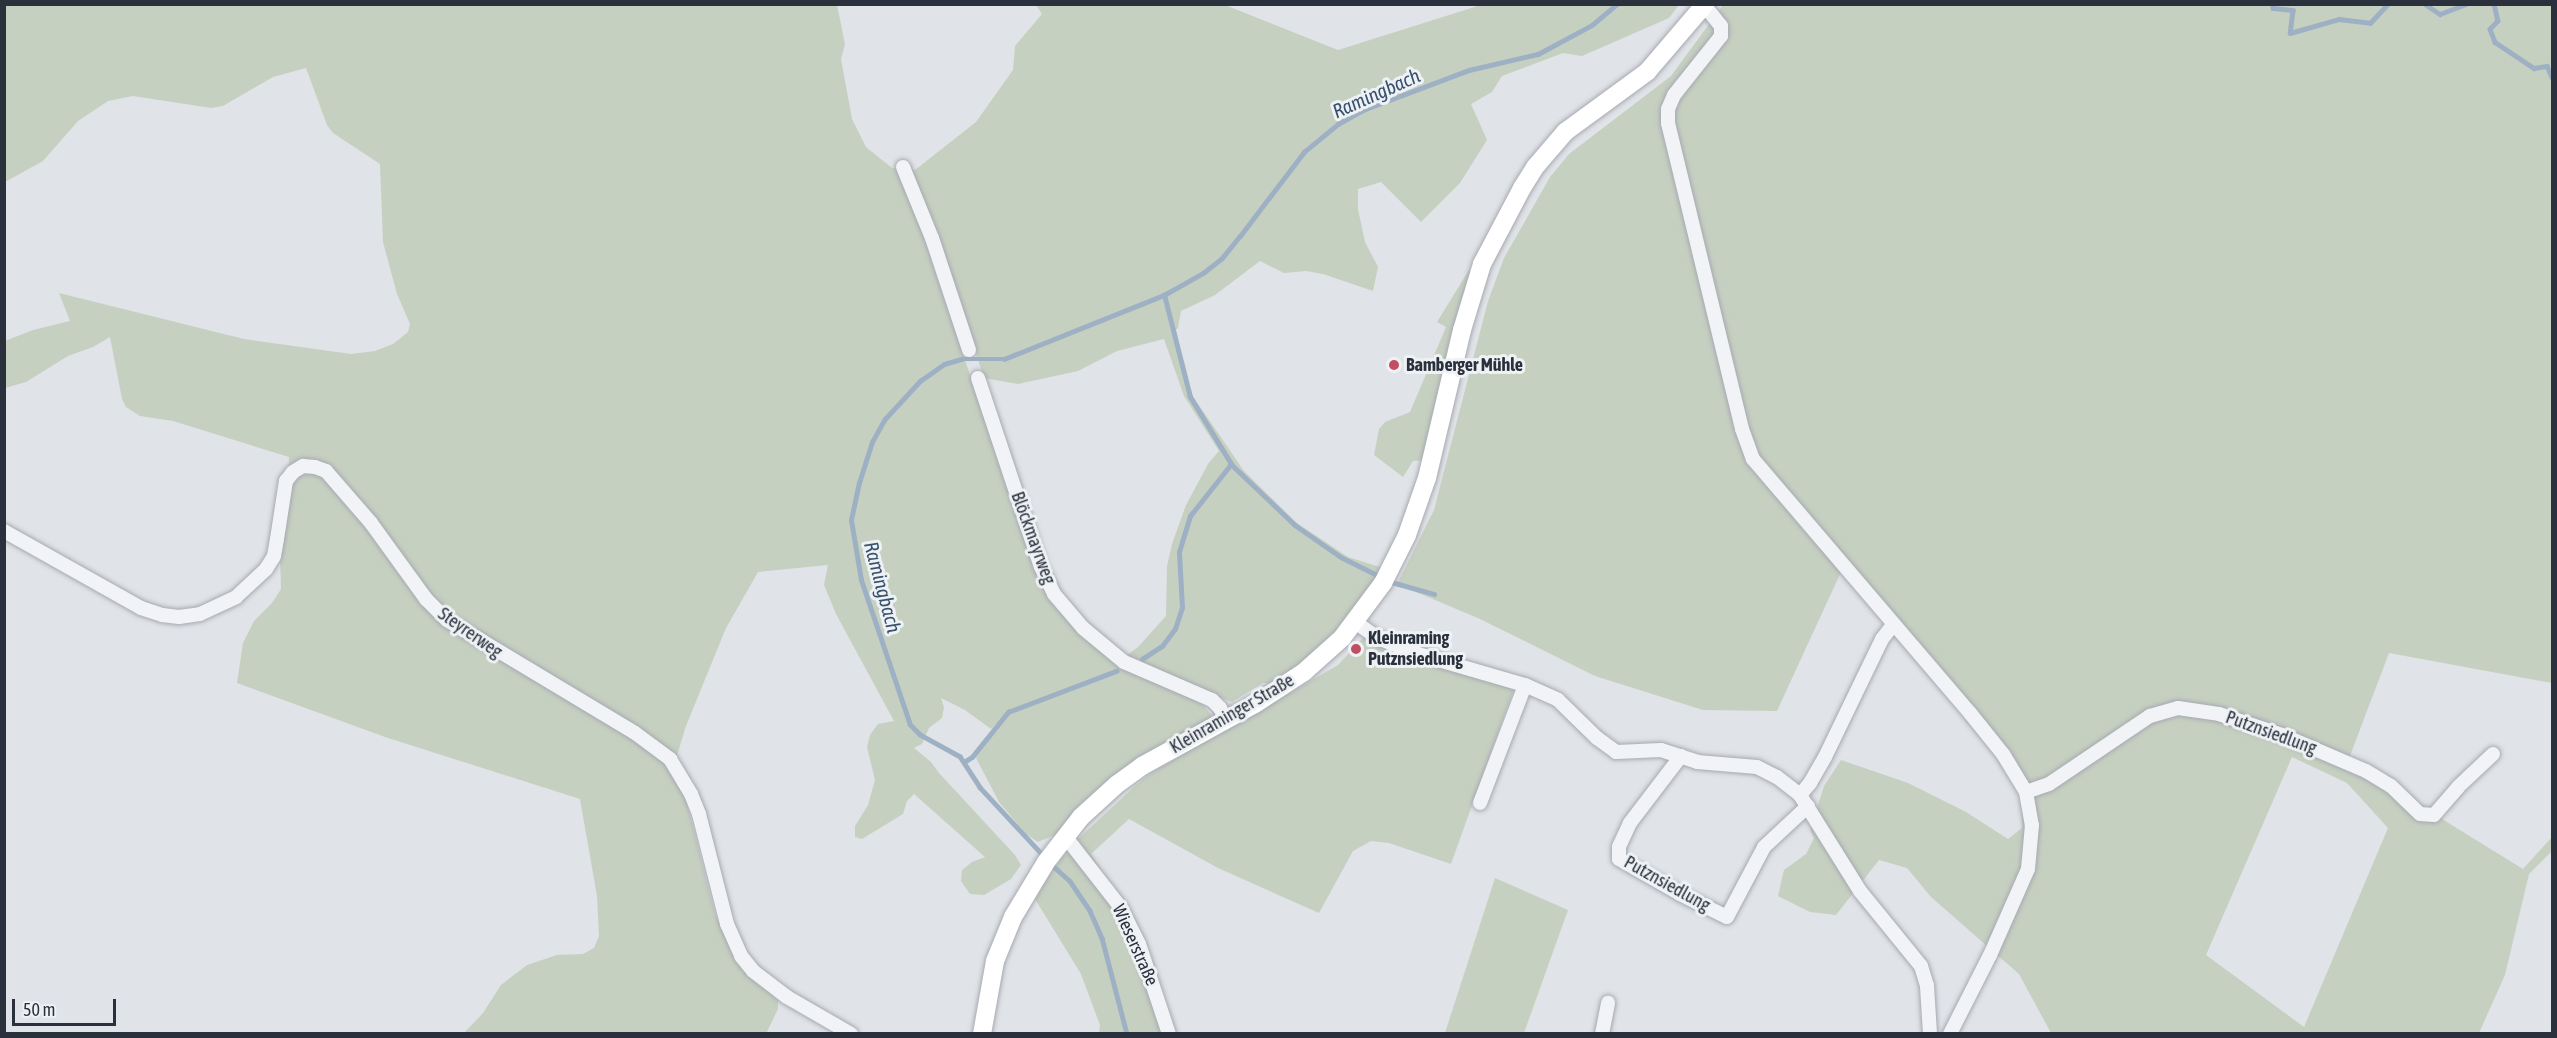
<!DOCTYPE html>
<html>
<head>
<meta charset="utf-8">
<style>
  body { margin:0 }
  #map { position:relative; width:2557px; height:1038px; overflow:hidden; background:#e0e3e7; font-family:"Asap Condensed",sans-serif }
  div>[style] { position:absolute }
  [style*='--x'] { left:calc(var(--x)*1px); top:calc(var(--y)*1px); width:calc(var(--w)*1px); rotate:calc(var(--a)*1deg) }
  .green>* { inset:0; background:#c6d0c1 }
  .stream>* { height:4.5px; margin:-2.25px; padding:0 2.25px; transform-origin:2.25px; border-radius:2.25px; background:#9eb1c4 }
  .roads { filter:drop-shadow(0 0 2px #a6aab1) drop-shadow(0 0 2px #a6aab1) }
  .minor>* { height:14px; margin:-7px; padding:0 7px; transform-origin:7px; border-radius:7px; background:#f2f3f6 }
  .major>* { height:18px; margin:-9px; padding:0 9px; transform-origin:9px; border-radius:9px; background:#fff }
  .dots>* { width:16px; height:16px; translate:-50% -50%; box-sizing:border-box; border:3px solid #eff2f5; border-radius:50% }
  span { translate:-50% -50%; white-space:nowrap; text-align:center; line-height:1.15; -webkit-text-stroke:6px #eff2f5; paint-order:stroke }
  .poi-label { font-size:18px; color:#2a313d; font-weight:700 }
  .left { translate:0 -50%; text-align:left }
  .street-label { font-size:18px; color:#2a313d }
  .water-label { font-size:20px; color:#38516d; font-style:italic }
  .frame { position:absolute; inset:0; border:6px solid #2a313d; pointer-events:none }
  .scale { position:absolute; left:12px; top:999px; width:104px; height:27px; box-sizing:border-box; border:3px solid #2a313d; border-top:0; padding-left:8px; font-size:18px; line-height:21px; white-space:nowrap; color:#2a313d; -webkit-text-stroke:4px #eff2f5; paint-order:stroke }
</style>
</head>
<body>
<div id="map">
  <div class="green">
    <i style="clip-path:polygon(4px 5px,837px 5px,845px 44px,841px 59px,852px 119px,866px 147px,892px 168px,915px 170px,976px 122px,1013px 70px,1015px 46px,1042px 14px,1036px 5px,1225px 5px,1338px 50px,1481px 5px,1679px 5px,1669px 18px,1582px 56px,1563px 53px,1502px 76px,1492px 92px,1471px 104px,1487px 140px,1460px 183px,1421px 222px,1381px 182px,1358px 189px,1358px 209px,1365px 242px,1378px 267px,1373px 291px,1323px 274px,1306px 271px,1284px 273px,1260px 261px,1215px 295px,1181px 311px,1178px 328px,1175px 331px,1192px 395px,1244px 471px,1297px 523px,1348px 557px,1383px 568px,1363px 600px,1324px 647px,1297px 669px,1270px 683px,1263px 683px,1232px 702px,1142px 668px,1126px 656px,1138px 647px,1166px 616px,1167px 566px,1172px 544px,1186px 505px,1208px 464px,1219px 451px,1184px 396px,1164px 339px,1117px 351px,1078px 371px,1018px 384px,984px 378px,974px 348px,962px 351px,1031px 556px,1059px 608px,1070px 621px,1116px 662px,1131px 672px,1199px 700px,1211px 715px,1211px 720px,1127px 769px,1104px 787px,1057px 834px,1038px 842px,1026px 834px,999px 802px,976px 758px,982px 744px,986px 744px,1001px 723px,998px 722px,991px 729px,965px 710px,941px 698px,944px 707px,942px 718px,929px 728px,922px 744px,914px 748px,931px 762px,939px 773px,1015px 855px,1021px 865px,1011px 879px,984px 895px,970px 894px,961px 881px,962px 870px,972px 862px,985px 857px,914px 794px,907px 801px,903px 814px,862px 839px,855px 837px,855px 826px,868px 805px,875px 780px,867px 747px,870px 735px,878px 724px,894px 721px,836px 614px,824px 585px,828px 565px,758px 572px,726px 628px,686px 726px,672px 772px,687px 803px,715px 914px,739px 962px,778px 1001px,778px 1009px,766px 1034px,464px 1033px,483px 1013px,501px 985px,527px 965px,557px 955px,583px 954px,594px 948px,599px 936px,597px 896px,580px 799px,385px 737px,237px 683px,243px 643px,254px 621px,272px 603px,281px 589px,280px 557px,287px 524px,289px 457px,173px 421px,140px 416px,126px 407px,122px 399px,110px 337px,93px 347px,68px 356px,26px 382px,5px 388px,5px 341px,33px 330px,70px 321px,59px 293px,244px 339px,351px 354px,375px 351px,393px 344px,408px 332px,410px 324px,397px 294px,383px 242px,380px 164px,333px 133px,327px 125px,306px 68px,273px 77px,223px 106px,211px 108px,133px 96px,108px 101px,78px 121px,43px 161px,5px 182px)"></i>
    <i style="clip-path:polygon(evenodd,1723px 5px,2552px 5px,2552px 683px,2389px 653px,2348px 761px,2523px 869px,2552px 837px,2552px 851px,2529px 874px,2505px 975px,2479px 1033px,2051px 1033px,2019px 974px,1931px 897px,1907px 868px,1879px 860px,1836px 915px,1810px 912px,1778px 896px,1784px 870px,1806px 854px,1814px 838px,1810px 830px,1824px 786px,1841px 760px,1908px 783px,1966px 812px,2008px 839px,2022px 828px,2021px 793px,1996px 750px,1841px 572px,1777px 711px,1703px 710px,1595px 676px,1480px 619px,1397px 584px,1434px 510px,1488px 301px,1504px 258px,1550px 177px,1569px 154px,1671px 76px,1723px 5px,2292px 757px,2347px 783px,2388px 828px,2304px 1027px,2206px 955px,2292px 757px)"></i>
    <i style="clip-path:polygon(1469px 270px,1472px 272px,1424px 460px,1413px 461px,1403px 477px,1374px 455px,1379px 429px,1385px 422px,1410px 412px,1446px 327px,1437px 322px)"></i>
    <i style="clip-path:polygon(1363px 638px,1510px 687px,1513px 691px,1451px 864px,1389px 843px,1371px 841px,1353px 851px,1319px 913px,1218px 868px,1129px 819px,1091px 854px,1114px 889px,1174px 1033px,1099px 1033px,1100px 1025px,1081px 974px,1035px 899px,1044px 883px,1064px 855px,1069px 854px,1077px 840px,1135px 786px,1154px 771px,1338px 665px)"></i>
    <i style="clip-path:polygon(1495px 878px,1568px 910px,1524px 1033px,1445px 1033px)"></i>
  </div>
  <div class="stream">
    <i style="--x:2273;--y:4;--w:4;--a:90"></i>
    <i style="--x:2273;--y:8;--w:20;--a:6"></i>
    <i style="--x:2293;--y:10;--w:23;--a:97"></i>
    <i style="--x:2290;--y:33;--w:51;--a:-15.9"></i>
    <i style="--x:2339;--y:19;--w:31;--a:7"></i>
    <i style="--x:2370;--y:23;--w:26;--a:-47"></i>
    <i style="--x:2425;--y:4;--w:18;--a:34"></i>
    <i style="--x:2440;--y:14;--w:28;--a:-21"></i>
    <i style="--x:2494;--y:4;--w:17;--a:77"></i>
    <i style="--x:2498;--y:21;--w:11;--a:135"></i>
    <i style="--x:2490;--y:29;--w:14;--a:69"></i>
    <i style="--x:2495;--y:42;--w:47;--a:33.7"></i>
    <i style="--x:2534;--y:68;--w:13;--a:-9"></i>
    <i style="--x:2547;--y:66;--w:12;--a:66"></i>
    <i style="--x:1231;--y:464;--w:88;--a:43.6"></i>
    <i style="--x:1295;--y:525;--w:56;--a:34.8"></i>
    <i style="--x:1341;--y:557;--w:45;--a:26.6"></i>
    <i style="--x:1388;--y:581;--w:48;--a:15.8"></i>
    <i style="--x:1142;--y:659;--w:24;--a:-33"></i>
    <i style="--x:1162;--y:646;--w:21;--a:-53"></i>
    <i style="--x:1175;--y:629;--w:22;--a:-72"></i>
    <i style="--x:1182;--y:608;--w:56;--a:-93.1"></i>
    <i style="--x:1179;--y:552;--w:38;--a:-73"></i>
    <i style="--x:1190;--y:516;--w:66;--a:-51.7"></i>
    <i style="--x:1231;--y:464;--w:79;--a:-121.5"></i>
    <i style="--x:1190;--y:397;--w:105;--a:-104.3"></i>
    <i style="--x:964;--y:762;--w:9;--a:-32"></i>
    <i style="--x:972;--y:757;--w:58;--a:-51.3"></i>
    <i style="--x:1008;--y:712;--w:116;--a:-20.8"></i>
    <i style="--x:1045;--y:858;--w:96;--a:-132.9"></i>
    <i style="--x:980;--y:788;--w:37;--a:-123"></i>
    <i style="--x:960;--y:757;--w:46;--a:-151.2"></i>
    <i style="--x:920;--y:735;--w:14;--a:-135"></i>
    <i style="--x:910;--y:725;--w:153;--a:-108.7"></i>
    <i style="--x:861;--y:580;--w:61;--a:-99.5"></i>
    <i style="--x:851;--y:520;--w:38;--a:-78"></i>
    <i style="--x:859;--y:483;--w:43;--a:-72.4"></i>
    <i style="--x:872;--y:442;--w:26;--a:-61"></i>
    <i style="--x:885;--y:419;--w:52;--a:-47.4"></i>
    <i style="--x:920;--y:381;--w:29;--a:-35"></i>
    <i style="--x:944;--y:364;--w:19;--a:-16"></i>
    <i style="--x:962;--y:359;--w:42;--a:0"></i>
    <i style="--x:1004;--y:359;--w:172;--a:-21.8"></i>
    <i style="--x:1164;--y:295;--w:45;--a:-29.4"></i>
    <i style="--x:1203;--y:273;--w:24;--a:-38"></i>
    <i style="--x:1222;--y:258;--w:28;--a:-51"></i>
    <i style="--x:1240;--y:236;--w:106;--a:-52.7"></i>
    <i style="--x:1304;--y:152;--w:44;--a:-39.5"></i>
    <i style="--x:1338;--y:124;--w:29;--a:-29"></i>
    <i style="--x:1363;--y:110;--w:113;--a:-20.7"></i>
    <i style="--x:1469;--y:70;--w:71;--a:-13.1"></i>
    <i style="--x:1538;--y:54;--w:61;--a:-28.2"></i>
    <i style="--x:1592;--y:25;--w:33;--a:-40"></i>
    <i style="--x:1051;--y:864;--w:25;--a:42"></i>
    <i style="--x:1070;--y:881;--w:36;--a:56"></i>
    <i style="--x:1090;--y:911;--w:30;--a:66"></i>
    <i style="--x:1102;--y:938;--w:99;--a:75.4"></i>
  </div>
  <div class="roads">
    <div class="minor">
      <i style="--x:1704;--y:5;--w:27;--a:51"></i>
      <i style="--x:1721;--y:26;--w:10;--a:90"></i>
      <i style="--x:1721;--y:36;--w:75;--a:128.5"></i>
      <i style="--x:1674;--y:95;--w:15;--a:113"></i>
      <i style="--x:1668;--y:109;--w:14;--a:90"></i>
      <i style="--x:1668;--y:123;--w:315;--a:76.4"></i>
      <i style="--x:1742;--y:429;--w:32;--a:70"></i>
      <i style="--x:1753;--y:459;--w:334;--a:49.5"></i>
      <i style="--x:1970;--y:713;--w:53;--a:51.2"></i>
      <i style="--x:2003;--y:754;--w:44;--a:58.8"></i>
      <i style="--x:2026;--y:792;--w:34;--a:80"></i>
      <i style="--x:2032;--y:825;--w:44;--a:95.2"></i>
      <i style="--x:2028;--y:869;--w:94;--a:113.8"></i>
      <i style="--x:1990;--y:955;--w:89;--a:116.9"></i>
      <i style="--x:903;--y:167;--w:77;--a:67.8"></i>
      <i style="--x:932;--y:238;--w:118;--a:71.7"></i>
      <i style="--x:978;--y:378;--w:199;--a:71.6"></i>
      <i style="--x:1041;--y:567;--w:30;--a:64"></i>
      <i style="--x:1054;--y:594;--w:45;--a:49.5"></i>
      <i style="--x:1083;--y:628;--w:53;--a:39.7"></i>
      <i style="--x:1124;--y:662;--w:96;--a:23.4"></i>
      <i style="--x:1212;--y:700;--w:11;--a:45"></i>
      <i style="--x:1220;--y:708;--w:13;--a:63"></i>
      <i style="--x:4;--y:531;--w:157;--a:29.3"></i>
      <i style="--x:141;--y:608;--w:22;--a:18"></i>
      <i style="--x:162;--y:615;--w:17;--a:7"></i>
      <i style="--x:179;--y:617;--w:21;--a:-8"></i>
      <i style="--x:200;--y:614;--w:40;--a:-25"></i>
      <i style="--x:236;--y:597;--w:41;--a:-43"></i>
      <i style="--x:266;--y:569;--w:15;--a:-58"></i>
      <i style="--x:274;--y:556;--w:17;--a:-80"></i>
      <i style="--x:277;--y:539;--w:59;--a:-81.2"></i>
      <i style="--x:286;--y:481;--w:11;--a:-52"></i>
      <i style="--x:293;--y:472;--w:12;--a:-31"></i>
      <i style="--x:303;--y:466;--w:12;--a:5"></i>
      <i style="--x:315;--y:467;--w:12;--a:20"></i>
      <i style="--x:326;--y:471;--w:69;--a:49.1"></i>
      <i style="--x:371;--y:523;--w:94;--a:54.1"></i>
      <i style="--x:426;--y:599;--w:30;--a:45"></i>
      <i style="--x:447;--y:620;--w:219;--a:31"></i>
      <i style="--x:635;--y:733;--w:44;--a:36.6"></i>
      <i style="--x:670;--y:759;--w:41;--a:59"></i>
      <i style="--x:691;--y:794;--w:22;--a:68"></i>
      <i style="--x:699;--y:814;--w:114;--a:75.7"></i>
      <i style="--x:727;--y:924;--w:35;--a:66"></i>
      <i style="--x:741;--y:956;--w:19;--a:51"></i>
      <i style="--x:753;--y:971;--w:43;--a:37.4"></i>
      <i style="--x:787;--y:997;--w:74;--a:30"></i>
      <i style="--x:1355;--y:622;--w:28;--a:35"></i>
      <i style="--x:1378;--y:638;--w:43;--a:21.8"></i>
      <i style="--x:1418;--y:654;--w:111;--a:16.2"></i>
      <i style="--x:1525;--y:685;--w:36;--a:24"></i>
      <i style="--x:1558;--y:700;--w:54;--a:44.3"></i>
      <i style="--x:1597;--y:738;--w:24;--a:36"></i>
      <i style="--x:1616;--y:752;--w:45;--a:-2.5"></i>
      <i style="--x:1661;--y:750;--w:38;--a:18"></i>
      <i style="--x:1697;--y:762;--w:60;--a:4.8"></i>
      <i style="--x:1757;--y:767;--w:22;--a:27"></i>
      <i style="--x:1777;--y:777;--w:29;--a:38"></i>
      <i style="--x:1800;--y:795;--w:113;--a:58"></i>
      <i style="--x:1860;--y:891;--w:97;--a:50.9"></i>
      <i style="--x:1921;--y:966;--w:21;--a:73"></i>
      <i style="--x:1927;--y:986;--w:48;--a:86.4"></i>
      <i style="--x:1681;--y:756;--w:84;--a:127.3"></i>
      <i style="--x:1630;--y:823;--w:26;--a:115"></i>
      <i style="--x:1619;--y:847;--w:12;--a:90"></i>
      <i style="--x:1619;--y:859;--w:70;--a:29.8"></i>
      <i style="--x:1680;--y:894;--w:52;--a:26.1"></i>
      <i style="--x:1727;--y:917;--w:79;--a:-62.1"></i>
      <i style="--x:1764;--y:847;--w:60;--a:-43"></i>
      <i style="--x:2026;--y:792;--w:24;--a:-19"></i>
      <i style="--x:2049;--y:784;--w:122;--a:-34"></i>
      <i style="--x:2150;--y:716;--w:29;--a:-16"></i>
      <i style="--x:2178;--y:708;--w:41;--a:8.3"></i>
      <i style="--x:2219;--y:714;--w:66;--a:18.4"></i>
      <i style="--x:2282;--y:735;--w:91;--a:23.2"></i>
      <i style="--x:2366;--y:771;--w:29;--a:31"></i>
      <i style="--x:2391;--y:786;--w:40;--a:44"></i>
      <i style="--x:2420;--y:814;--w:14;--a:4"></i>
      <i style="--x:2434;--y:815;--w:37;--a:-49"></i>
      <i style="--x:2458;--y:787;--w:48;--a:-43.3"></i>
      <i style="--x:1800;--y:795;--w:16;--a:-50"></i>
      <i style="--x:1810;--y:783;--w:30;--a:-60"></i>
      <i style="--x:1825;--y:757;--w:131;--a:-64.2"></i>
      <i style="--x:1882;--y:639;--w:18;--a:-52"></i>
      <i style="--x:1480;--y:803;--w:126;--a:-69.1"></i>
      <i style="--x:1065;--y:836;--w:91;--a:52.1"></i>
      <i style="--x:1121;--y:908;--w:40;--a:63.4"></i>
      <i style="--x:1139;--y:944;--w:95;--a:71.6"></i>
      <i style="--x:1602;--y:1034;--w:32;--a:-79"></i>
    </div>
    <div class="major">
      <i style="--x:982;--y:1034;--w:74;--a:-79.9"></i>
      <i style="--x:995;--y:961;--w:48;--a:-67.8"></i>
      <i style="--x:1013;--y:917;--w:64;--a:-59"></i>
      <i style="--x:1046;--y:862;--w:57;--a:-52.1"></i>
      <i style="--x:1081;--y:817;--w:47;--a:-42.4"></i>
      <i style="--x:1116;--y:785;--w:32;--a:-36"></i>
      <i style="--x:1142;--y:766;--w:129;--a:-28.8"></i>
      <i style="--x:1255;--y:704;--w:59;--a:-33.1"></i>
      <i style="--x:1304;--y:672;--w:51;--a:-41.8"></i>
      <i style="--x:1342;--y:638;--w:69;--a:-53.3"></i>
      <i style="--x:1383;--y:583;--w:54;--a:-63.4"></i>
      <i style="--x:1407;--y:535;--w:60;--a:-70.7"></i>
      <i style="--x:1427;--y:478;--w:152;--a:-76.7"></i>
      <i style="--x:1462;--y:330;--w:69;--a:-73.1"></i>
      <i style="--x:1482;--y:264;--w:86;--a:-62.2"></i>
      <i style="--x:1522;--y:188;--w:26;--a:-58"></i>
      <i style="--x:1536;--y:166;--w:45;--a:-49.5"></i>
      <i style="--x:1565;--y:132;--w:102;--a:-36.2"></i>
      <i style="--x:1647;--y:72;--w:89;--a:-49.5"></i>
    </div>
  </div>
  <div class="dots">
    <i style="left:1394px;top:365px;background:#c14f63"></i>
    <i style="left:1356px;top:649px;background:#c14f63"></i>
  </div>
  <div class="poi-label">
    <span class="left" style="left:1406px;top:365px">Bamberger Mühle</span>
    <span class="left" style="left:1368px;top:649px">Kleinraming<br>Putznsiedlung</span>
  </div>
  <div class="street-label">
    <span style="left:1033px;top:538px;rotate:70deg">Blöckmayrweg</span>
    <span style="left:470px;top:633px;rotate:35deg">Steyrerweg</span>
    <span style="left:1232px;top:714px;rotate:-30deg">Kleinraminger Straße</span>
    <span style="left:2271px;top:733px;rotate:20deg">Putznsiedlung</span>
    <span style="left:1667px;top:884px;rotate:29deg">Putznsiedlung</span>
    <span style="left:1135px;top:945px;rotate:66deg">Wieserstraße</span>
  </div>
  <div class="water-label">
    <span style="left:1376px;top:93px;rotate:-24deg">Ramingbach</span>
    <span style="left:883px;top:587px;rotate:75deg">Ramingbach</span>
  </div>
  <div class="frame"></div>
  <div class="scale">50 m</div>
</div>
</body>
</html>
